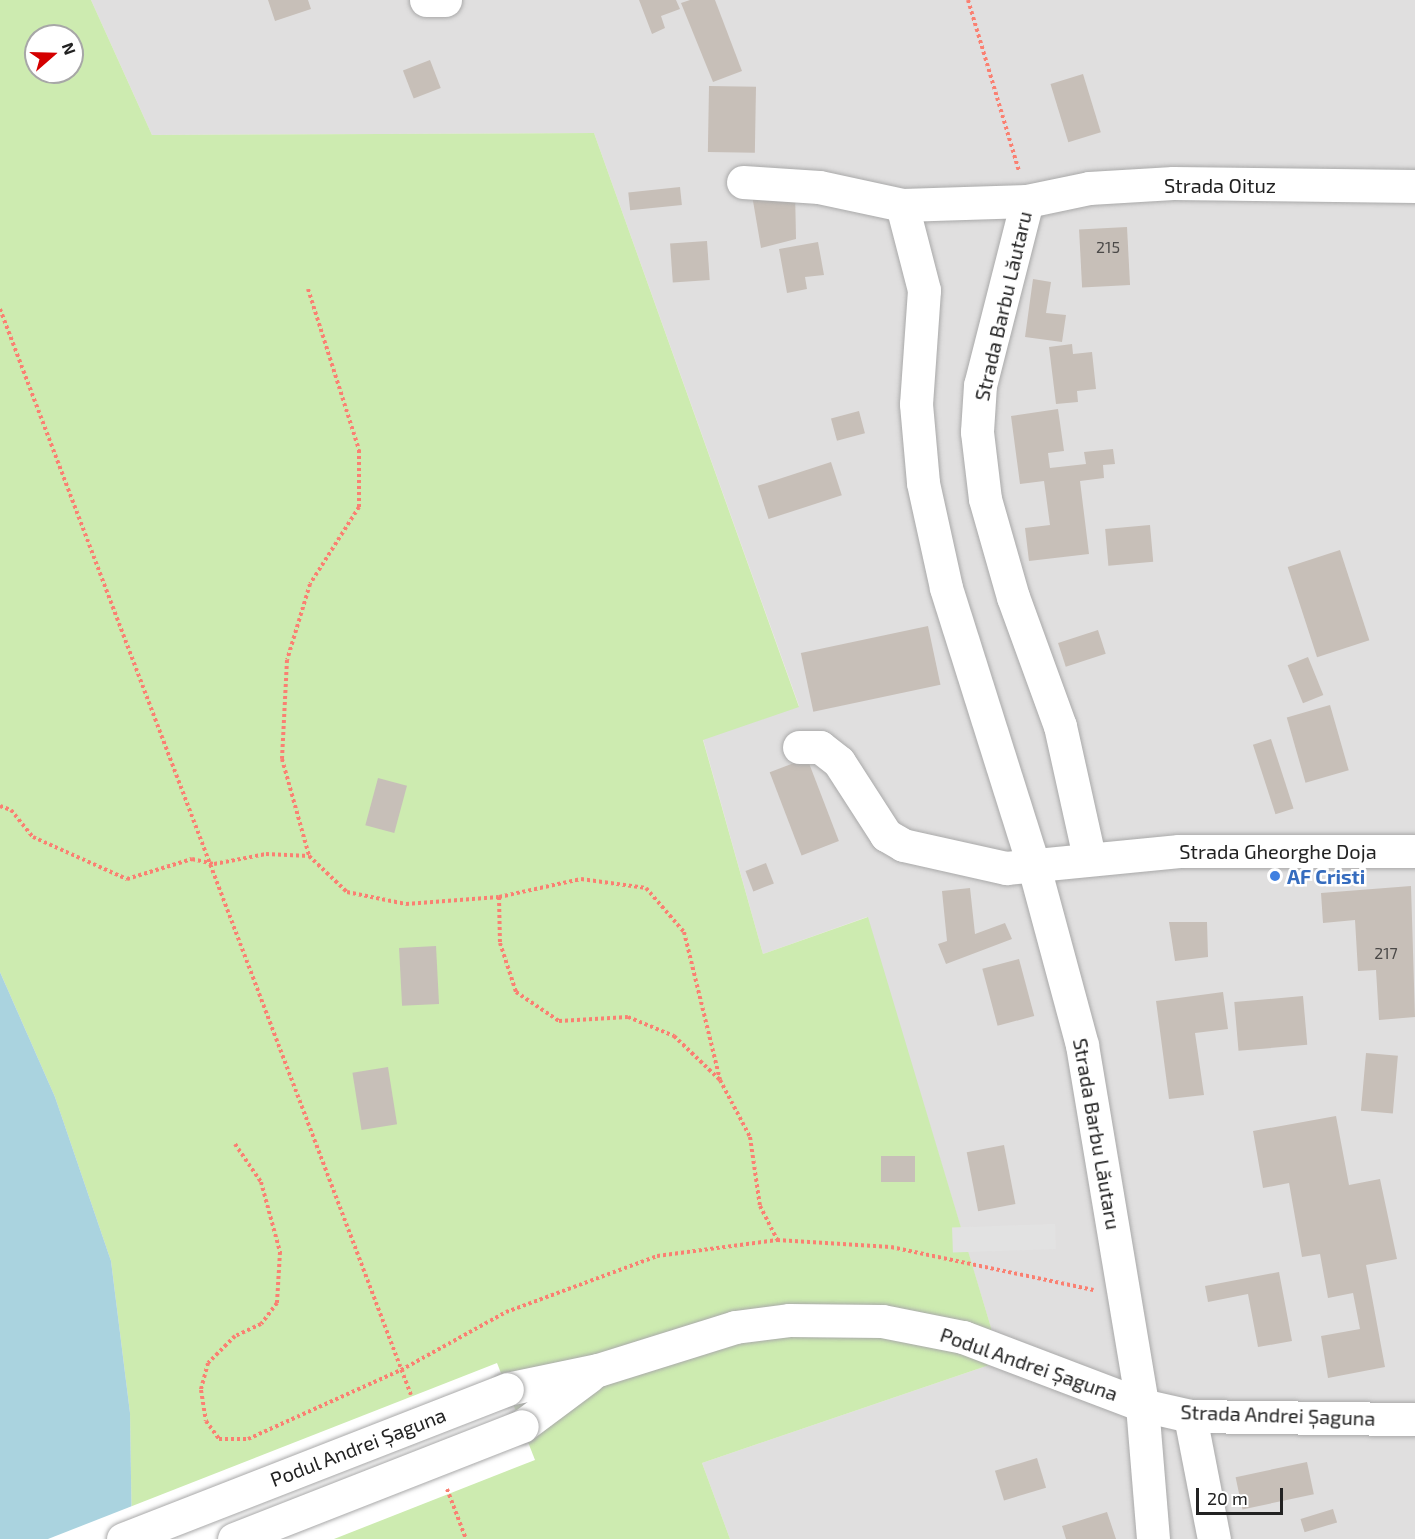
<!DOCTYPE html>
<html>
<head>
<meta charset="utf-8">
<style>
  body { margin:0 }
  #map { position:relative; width:1415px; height:1539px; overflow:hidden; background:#f2efe9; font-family:"Exo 2",sans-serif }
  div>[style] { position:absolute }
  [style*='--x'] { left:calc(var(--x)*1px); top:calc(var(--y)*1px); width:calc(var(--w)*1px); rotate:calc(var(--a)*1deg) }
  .residential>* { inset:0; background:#e0dfdf }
  .grass>* { inset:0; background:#cdebb0 }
  .parking>* { inset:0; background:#e2e2e2; transform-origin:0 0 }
  .water>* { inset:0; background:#aad3df }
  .pier>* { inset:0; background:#fff }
  .building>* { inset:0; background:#c7bfb8; transform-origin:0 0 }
  .path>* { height:4px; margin-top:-2px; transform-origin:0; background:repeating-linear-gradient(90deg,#fa8072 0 3px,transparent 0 6px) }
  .roads { filter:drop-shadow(0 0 2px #a9a9a9) drop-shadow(0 0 2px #a9a9a9) }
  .minor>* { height:33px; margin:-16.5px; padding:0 16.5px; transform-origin:16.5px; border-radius:16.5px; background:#fff }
  .bridges { filter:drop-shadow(0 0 2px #a9a9a9) drop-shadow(0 0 2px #a9a9a9) }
  .minor-bridge>* { height:33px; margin:-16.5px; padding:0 16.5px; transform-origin:16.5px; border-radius:16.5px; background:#fff }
  .dots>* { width:16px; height:16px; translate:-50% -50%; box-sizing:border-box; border:3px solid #fff; border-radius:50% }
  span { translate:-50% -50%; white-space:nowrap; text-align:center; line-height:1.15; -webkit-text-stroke:5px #fff; paint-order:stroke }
  .number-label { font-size:16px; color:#4b4948 }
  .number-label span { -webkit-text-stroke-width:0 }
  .street-label { font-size:20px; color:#222 }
  .shop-label { font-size:20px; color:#366cbe; font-weight:700 }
  .left { translate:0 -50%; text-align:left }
  .north { position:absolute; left:24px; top:24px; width:60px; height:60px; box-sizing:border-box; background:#fff; border:2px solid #a7a7a7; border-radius:50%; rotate:70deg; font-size:16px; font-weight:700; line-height:24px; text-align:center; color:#222 }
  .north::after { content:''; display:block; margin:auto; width:21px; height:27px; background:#d40000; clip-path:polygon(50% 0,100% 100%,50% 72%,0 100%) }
  .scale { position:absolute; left:1196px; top:1488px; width:87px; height:27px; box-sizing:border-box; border:3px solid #222; border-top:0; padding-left:8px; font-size:18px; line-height:21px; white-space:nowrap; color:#222; -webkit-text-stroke:4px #fff; paint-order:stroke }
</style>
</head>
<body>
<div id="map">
  <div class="residential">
    <i style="clip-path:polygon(91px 0,1415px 0,1415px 1539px,730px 1539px,702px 1463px,1001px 1361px,867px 917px,763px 954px,703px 739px,799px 706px,594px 133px,152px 135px)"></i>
  </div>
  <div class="grass">
    <i style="clip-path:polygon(evenodd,0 0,91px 0,152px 135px,594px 133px,799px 707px,703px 740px,763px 954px,868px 917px,1001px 1361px,702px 1463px,730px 1539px,132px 1539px,130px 1413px,111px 1261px,55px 1097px,0 972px,0 0,36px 36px,72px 36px,72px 72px,36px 72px,36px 36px)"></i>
  </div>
  <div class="parking">
    <i style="left:1055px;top:1224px;width:25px;height:103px;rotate:88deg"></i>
  </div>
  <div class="water">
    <i style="clip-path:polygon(0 972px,55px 1097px,111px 1261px,130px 1413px,132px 1539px,0 1539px)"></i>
  </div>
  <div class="pier">
    <i style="clip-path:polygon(497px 1363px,535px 1460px,334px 1539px,48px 1539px)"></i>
  </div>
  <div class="building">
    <i style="clip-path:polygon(268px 0,308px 0,311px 9px,275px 21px)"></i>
    <i style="clip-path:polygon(639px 0,676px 0,680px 9px,661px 16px,665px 28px,652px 34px)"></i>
    <i style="clip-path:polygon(690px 0,715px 0,742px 71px,713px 82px,681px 3px)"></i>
    <i style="left:430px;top:60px;width:30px;height:29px;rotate:69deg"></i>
    <i style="left:1083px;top:74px;width:61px;height:34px;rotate:73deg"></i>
    <i style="left:709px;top:86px;width:47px;height:66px;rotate:1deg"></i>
    <i style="left:680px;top:187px;width:18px;height:52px;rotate:84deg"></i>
    <i style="clip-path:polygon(795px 189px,796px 239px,761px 248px,752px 195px)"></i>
    <i style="left:1127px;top:227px;width:58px;height:48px;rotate:87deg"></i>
    <i style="left:707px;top:241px;width:39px;height:37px;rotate:86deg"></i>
    <i style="clip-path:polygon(818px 242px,824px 275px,805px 277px,807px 289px,787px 293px,779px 249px)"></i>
    <i style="clip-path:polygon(1033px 279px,1051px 282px,1046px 313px,1066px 315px,1062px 342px,1025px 337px)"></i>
    <i style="clip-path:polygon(1072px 344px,1073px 354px,1092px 352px,1096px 389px,1077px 391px,1078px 402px,1056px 404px,1049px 347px)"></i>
    <i style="clip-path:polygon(1058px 409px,1064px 451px,1048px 453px,1050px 468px,1086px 464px,1084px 452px,1113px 449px,1115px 464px,1103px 465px,1104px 478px,1080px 481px,1089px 554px,1029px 561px,1025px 528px,1050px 525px,1044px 481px,1020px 484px,1011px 416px)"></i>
    <i style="left:859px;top:411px;width:23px;height:29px;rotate:75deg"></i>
    <i style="left:831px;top:462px;width:35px;height:77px;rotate:72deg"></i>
    <i style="left:1150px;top:525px;width:37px;height:45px;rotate:85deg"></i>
    <i style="left:1340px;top:550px;width:95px;height:55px;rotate:72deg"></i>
    <i style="left:928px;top:626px;width:60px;height:130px;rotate:78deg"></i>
    <i style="left:1098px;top:630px;width:25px;height:42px;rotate:72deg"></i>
    <i style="left:1308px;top:657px;width:41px;height:22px;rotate:68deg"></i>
    <i style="left:1330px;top:705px;width:68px;height:45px;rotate:74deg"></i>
    <i style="left:1271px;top:739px;width:73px;height:19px;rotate:72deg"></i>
    <i style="left:807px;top:758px;width:89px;height:40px;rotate:69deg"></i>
    <i style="left:378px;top:778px;width:30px;height:49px;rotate:15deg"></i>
    <i style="left:766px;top:863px;width:22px;height:22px;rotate:69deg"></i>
    <i style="clip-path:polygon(1411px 886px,1415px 1017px,1379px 1020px,1376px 970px,1358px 971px,1355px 920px,1323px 923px,1321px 893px)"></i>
    <i style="clip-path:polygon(970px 888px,975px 934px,1005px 923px,1012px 939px,946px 964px,938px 944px,947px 941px,942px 891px)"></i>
    <i style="clip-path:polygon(1169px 922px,1207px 922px,1208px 957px,1175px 961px)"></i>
    <i style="left:436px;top:946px;width:58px;height:37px;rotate:87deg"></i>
    <i style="left:1019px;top:959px;width:59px;height:38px;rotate:75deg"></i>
    <i style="clip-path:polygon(1223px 992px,1228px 1029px,1195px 1033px,1204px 1095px,1169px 1099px,1156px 1001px)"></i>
    <i style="left:1303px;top:996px;width:49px;height:69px;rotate:85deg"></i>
    <i style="left:1366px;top:1053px;width:32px;height:58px;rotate:5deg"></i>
    <i style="left:388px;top:1067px;width:58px;height:36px;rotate:81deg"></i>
    <i style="clip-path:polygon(1336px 1116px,1349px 1185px,1380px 1179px,1397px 1259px,1366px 1265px,1385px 1367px,1328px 1378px,1321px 1336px,1360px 1329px,1353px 1293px,1328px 1298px,1320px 1254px,1302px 1257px,1289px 1183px,1263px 1188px,1253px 1131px)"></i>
    <i style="left:1004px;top:1145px;width:60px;height:38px;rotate:79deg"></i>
    <i style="left:915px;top:1156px;width:26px;height:34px;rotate:90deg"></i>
    <i style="clip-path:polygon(1279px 1272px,1292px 1341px,1258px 1347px,1248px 1294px,1208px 1302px,1205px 1286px)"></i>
    <i style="left:1037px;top:1458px;width:31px;height:44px;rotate:73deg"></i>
    <i style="left:1307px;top:1462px;width:33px;height:73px;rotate:78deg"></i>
    <i style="left:1333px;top:1509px;width:14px;height:34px;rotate:73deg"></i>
    <i style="clip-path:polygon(1107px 1512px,1116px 1539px,1066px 1539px,1062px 1526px)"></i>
  </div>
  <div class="path">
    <i style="--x:968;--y:0;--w:178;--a:73.4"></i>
    <i style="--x:308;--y:289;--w:169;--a:72.4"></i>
    <i style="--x:359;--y:450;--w:57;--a:90"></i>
    <i style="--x:359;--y:507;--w:91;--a:122.5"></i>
    <i style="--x:310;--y:584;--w:79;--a:106.8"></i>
    <i style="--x:287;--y:660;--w:99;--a:92.9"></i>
    <i style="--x:282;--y:759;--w:101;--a:74.4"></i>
    <i style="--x:309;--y:856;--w:52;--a:43.5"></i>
    <i style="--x:347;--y:892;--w:60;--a:11.5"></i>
    <i style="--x:406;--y:904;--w:93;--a:-4.3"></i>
    <i style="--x:499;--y:897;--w:84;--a:-12.4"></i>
    <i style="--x:581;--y:879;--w:66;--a:7.9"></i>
    <i style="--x:646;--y:888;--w:58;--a:49.2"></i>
    <i style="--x:684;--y:932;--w:152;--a:76.3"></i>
    <i style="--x:0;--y:309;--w:1161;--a:69.27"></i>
    <i style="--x:0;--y:806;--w:12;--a:20"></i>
    <i style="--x:11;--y:810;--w:35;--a:51"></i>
    <i style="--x:33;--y:837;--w:103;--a:24.1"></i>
    <i style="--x:127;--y:879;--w:68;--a:-17.1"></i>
    <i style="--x:192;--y:859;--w:23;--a:13"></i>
    <i style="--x:214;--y:864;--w:53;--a:-10.9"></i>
    <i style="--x:266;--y:854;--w:43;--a:2.7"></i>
    <i style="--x:499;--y:897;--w:46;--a:88.8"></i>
    <i style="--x:500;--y:943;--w:52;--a:71.9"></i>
    <i style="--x:516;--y:992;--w:52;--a:34"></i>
    <i style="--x:559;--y:1021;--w:69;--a:-3.3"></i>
    <i style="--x:628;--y:1017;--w:50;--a:22.4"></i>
    <i style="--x:674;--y:1036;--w:64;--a:43.7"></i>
    <i style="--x:720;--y:1080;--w:64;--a:62.2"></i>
    <i style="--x:750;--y:1137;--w:70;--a:81.8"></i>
    <i style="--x:760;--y:1206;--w:38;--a:63"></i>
    <i style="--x:777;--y:1240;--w:114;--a:3.5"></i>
    <i style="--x:891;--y:1247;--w:207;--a:12"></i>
    <i style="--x:235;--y:1144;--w:46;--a:55.6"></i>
    <i style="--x:261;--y:1182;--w:73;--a:74.8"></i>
    <i style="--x:280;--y:1252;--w:51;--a:93.4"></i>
    <i style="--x:277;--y:1303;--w:26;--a:127"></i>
    <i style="--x:261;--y:1324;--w:29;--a:155"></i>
    <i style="--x:235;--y:1336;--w:38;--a:135"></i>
    <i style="--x:208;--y:1363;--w:28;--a:105"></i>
    <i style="--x:201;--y:1390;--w:31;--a:81"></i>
    <i style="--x:206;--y:1421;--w:22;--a:54"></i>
    <i style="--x:219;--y:1439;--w:29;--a:0"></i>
    <i style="--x:248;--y:1439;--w:168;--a:-24.3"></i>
    <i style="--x:401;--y:1370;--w:120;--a:-28.9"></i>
    <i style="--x:506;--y:1312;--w:161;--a:-20.3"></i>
    <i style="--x:657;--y:1256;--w:121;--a:-7.6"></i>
    <i style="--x:447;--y:1489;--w:53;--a:69.2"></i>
  </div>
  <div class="roads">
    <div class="minor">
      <i style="--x:426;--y:0;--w:19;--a:0"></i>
      <i style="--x:743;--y:182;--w:76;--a:3.8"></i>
      <i style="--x:819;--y:187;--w:85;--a:12.2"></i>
      <i style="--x:902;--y:205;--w:125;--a:-1.8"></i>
      <i style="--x:1027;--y:201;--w:63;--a:-11.8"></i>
      <i style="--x:1089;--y:188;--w:84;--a:-3.4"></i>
      <i style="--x:1173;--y:183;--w:242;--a:0.7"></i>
      <i style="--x:1027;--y:201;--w:190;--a:104.3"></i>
      <i style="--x:980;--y:385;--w:47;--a:93.7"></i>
      <i style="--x:977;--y:432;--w:67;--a:83.2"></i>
      <i style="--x:985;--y:499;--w:102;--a:74.1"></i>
      <i style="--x:1013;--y:597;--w:137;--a:70"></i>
      <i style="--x:1060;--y:726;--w:134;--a:77.5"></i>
      <i style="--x:902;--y:205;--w:88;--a:75.5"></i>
      <i style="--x:924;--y:290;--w:114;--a:94"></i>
      <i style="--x:916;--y:404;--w:79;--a:84.9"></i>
      <i style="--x:923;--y:483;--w:107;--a:77.6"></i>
      <i style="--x:946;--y:588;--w:293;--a:72.5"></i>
      <i style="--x:1034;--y:867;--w:184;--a:74.9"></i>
      <i style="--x:1082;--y:1045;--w:365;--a:80.5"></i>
      <i style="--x:1142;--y:1405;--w:134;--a:85.3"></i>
      <i style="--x:799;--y:747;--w:21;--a:0"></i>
      <i style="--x:820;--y:747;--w:24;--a:38"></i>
      <i style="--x:839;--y:762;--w:87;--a:57.2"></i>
      <i style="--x:886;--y:835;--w:20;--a:30"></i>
      <i style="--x:903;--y:845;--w:106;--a:12.6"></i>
      <i style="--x:1006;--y:868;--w:174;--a:-5.6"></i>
      <i style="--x:1179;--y:851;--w:236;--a:0"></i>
      <i style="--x:507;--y:1389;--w:93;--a:-11.8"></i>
      <i style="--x:598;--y:1370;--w:144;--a:-17.4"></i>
      <i style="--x:735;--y:1327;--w:54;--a:-7.4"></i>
      <i style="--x:789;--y:1320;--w:93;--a:0.6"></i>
      <i style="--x:882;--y:1321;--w:83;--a:11.2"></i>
      <i style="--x:963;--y:1337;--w:191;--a:20.8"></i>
      <i style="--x:1142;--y:1405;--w:49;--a:12.9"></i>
      <i style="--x:1190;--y:1416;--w:225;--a:0.8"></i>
      <i style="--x:1190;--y:1416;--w:125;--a:79"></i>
      <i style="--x:522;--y:1426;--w:84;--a:-36.7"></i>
    </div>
  </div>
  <div class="bridges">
    <div class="minor-bridge">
      <i style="--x:123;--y:1539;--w:412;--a:-21.3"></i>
      <i style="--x:234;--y:1539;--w:309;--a:-21.4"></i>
    </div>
  </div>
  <div class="dots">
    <i style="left:1275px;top:876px;background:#3f7fe0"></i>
  </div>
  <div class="number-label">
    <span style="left:1108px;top:247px">215</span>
    <span style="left:1386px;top:953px">217</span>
  </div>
  <div class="street-label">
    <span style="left:1220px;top:185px">Strada Oituz</span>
    <span style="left:1003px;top:306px;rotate:-77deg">Strada Barbu Lăutaru</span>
    <span style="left:1278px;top:851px">Strada Gheorghe Doja</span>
    <span style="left:1097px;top:1134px;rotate:80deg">Strada Barbu Lăutaru</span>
    <span style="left:1029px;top:1364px;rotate:19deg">Podul Andrei Șaguna</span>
    <span style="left:1278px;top:1415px;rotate:2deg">Strada Andrei Șaguna</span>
    <span style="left:358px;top:1447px;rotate:-21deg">Podul Andrei Șaguna</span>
  </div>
  <div class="shop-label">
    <span class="left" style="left:1287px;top:876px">AF Cristi</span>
  </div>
  <div class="north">N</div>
  <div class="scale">20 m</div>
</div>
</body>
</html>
